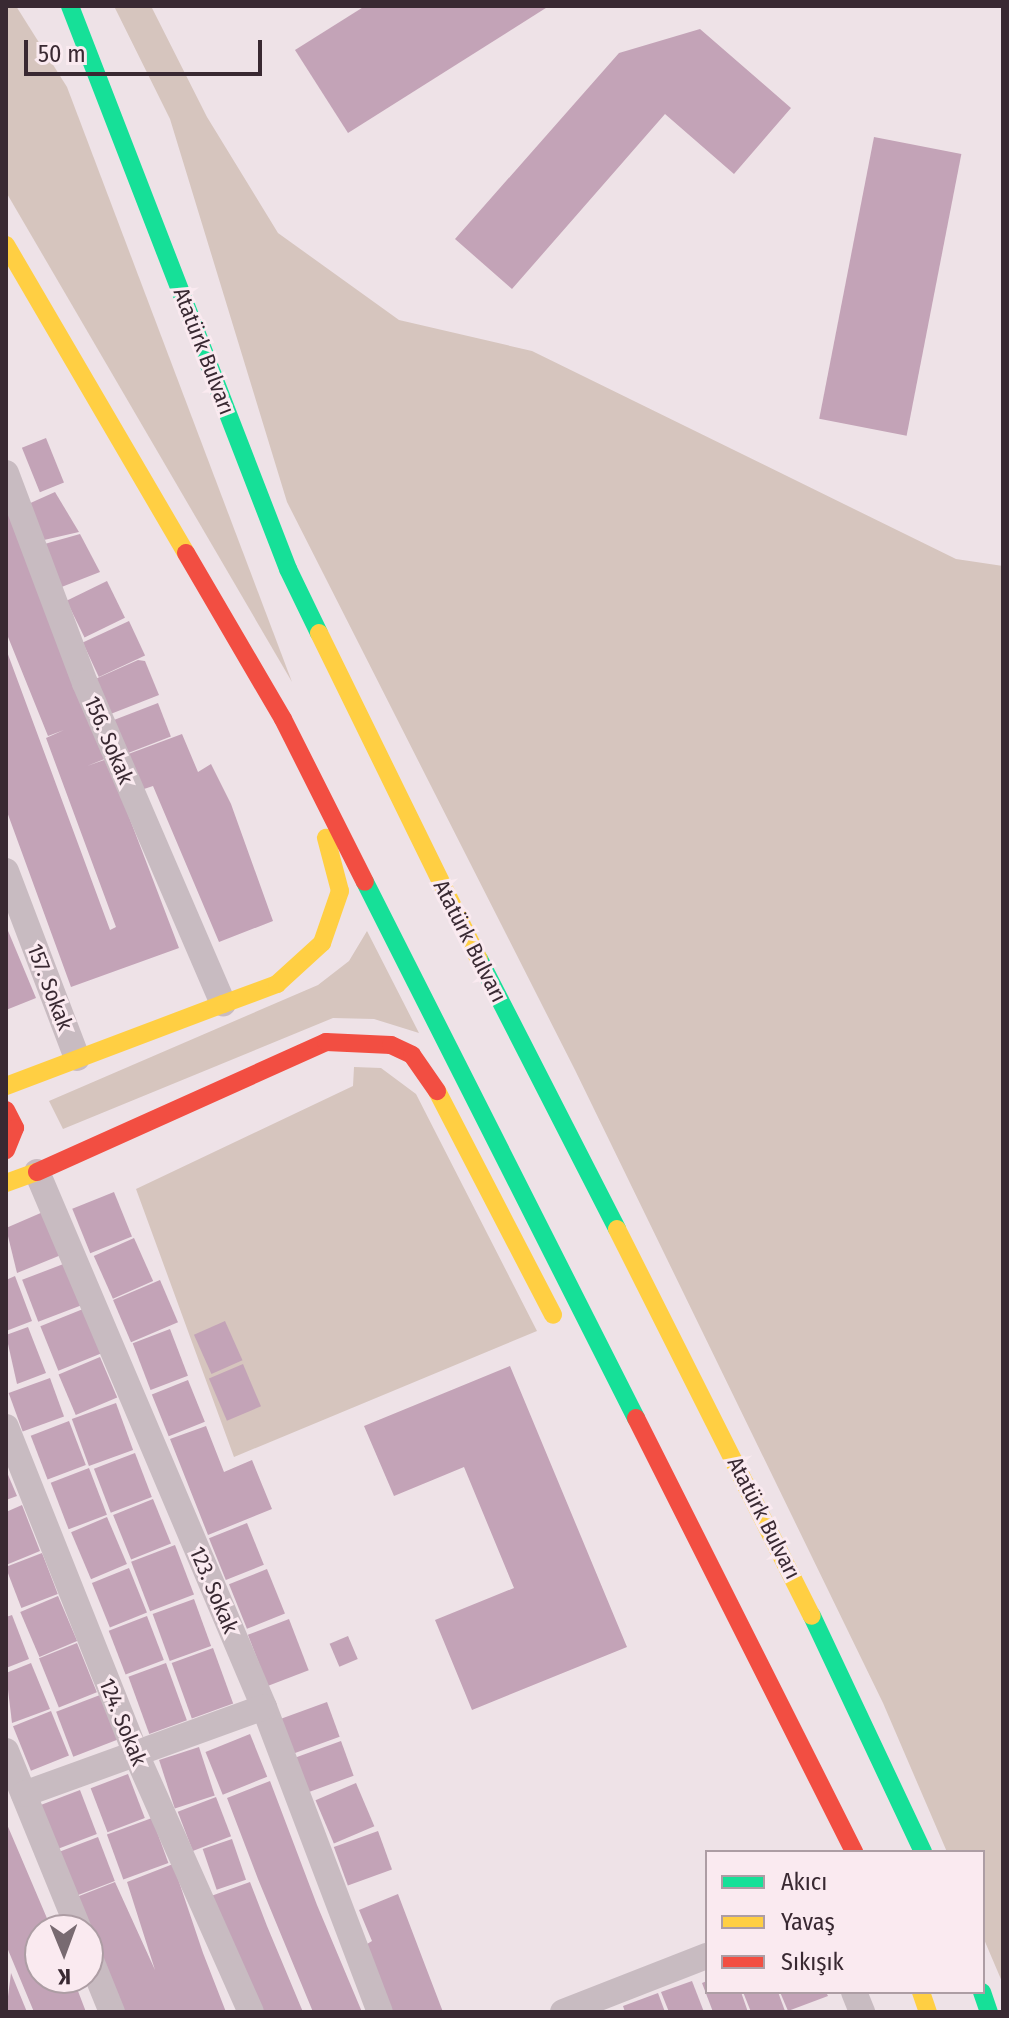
<!DOCTYPE html>
<html>
<head>
<meta charset="utf-8">
<style>
  body { margin:0 }
  #map { position:relative; width:1009px; height:2018px; overflow:hidden; background:#eee2e7; font-family:"Fira Sans Condensed",sans-serif }
  div>[style] { position:absolute }
  [style*='--x'] { left:calc(var(--x)*1px); top:calc(var(--y)*1px); width:calc(var(--w)*1px); rotate:calc(var(--a)*1deg) }
  .green>* { inset:0; background:#d6c5be }
  .building>* { inset:0; background:#c3a3b7; transform-origin:0 0 }
  .street>* { height:26px; margin:-13px; padding:0 13px; transform-origin:13px; border-radius:13px; background:#c8bbc1 }
  .fast>* { height:18px; margin:-9px; padding:0 9px; transform-origin:9px; border-radius:9px; background:#16e098 }
  .slow>* { height:18px; margin:-9px; padding:0 9px; transform-origin:9px; border-radius:9px; background:#ffcf43 }
  .jam>* { height:18px; margin:-9px; padding:0 9px; transform-origin:9px; border-radius:9px; background:#f24e42 }
  span { translate:-50% -50%; white-space:nowrap; text-align:center; line-height:1.15; -webkit-text-stroke:6px #faeaf0; paint-order:stroke }
  .street-label { font-size:22px; color:#392932 }
  .frame { position:absolute; inset:0; border:8px solid #392932; pointer-events:none }
  .legend { position:absolute; left:705px; top:1850px; width:280px; height:144px; box-sizing:border-box; background:#faeaf0; border:2px solid #ad9da4; margin:0; padding:10px 14px; list-style:none; font-size:24px; color:#392932 }
  .legend li { display:flex; align-items:center; gap:16px; height:40px }
  .legend b { width:40px; border:2px solid #ad9da4 }
  .north { position:absolute; left:24px; top:1914px; width:80px; height:80px; box-sizing:border-box; background:#faeaf0; border:2px solid #ad9da4; border-radius:50%; rotate:179deg; font-size:22px; font-weight:700; line-height:32px; text-align:center; color:#392932 }
  .north::after { content:''; display:block; margin:auto; width:28px; height:36px; background:#786a71; clip-path:polygon(50% 0,100% 100%,50% 72%,0 100%) }
  .scale { position:absolute; left:24px; top:40px; width:238px; height:36px; box-sizing:border-box; border:4px solid #392932; border-top:0; padding-left:10px; font-size:24px; line-height:28px; white-space:nowrap; color:#392932; -webkit-text-stroke:6px #faeaf0; paint-order:stroke }
</style>
</head>
<body>
<div id="map">
  <div class="green">
    <i style="clip-path:polygon(6px 6px,16px 6px,67px 87px,292px 682px,6px 192px)"></i>
    <i style="clip-path:polygon(114px 6px,151px 6px,207px 117px,278px 233px,399px 320px,532px 351px,956px 559px,1003px 566px,1003px 1984px,983px 1937px,983px 1852px,947px 1852px,883px 1703px,575px 1070px,287px 502px,170px 119px)"></i>
    <i style="clip-path:polygon(367px 931px,419px 1033px,374px 1019px,333px 1018px,63px 1129px,49px 1101px,318px 985px,349px 961px)"></i>
    <i style="clip-path:polygon(354px 1067px,381px 1068px,416px 1094px,537px 1331px,234px 1457px,136px 1189px,353px 1086px)"></i>
  </div>
  <div class="building">
    <i style="clip-path:polygon(365px 6px,549px 6px,348px 133px,295px 50px)"></i>
    <i style="clip-path:polygon(700px 29px,791px 108px,734px 174px,665px 114px,512px 289px,455px 239px,619px 53px)"></i>
    <i style="left:874px;top:137px;width:89px;height:287px;rotate:11deg"></i>
    <i style="left:46px;top:438px;width:48px;height:26px;rotate:68deg"></i>
    <i style="clip-path:polygon(55px 492px,79px 532px,44px 540px,26px 505px)"></i>
    <i style="clip-path:polygon(6px 496px,107px 758px,87px 766px,107px 759px,179px 948px,71px 987px,6px 809px,6px 649px,110px 930px,116px 927px,46px 738px,64px 730px,48px 736px,6px 632px)"></i>
    <i style="clip-path:polygon(80px 534px,100px 572px,59px 588px,41px 545px)"></i>
    <i style="left:107px;top:581px;width:41px;height:45px;rotate:64deg"></i>
    <i style="left:129px;top:621px;width:38px;height:51px;rotate:65deg"></i>
    <i style="clip-path:polygon(138px 660px,145px 661px,159px 695px,108px 715px,93px 680px)"></i>
    <i style="left:158px;top:703px;width:36px;height:50px;rotate:69deg"></i>
    <i style="clip-path:polygon(182px 734px,198px 772px,211px 764px,231px 804px,273px 921px,219px 942px,153px 786px,138px 791px,123px 756px)"></i>
    <i style="clip-path:polygon(6px 926px,36px 998px,6px 1010px)"></i>
    <i style="left:114px;top:1192px;width:48px;height:45px;rotate:68deg"></i>
    <i style="clip-path:polygon(43px 1212px,61px 1255px,17px 1273px,6px 1228px)"></i>
    <i style="left:134px;top:1238px;width:47px;height:44px;rotate:66deg"></i>
    <i style="left:66px;top:1263px;width:45px;height:47px;rotate:69deg"></i>
    <i style="clip-path:polygon(15px 1276px,32px 1321px,6px 1331px,6px 1280px)"></i>
    <i style="left:160px;top:1280px;width:46px;height:51px;rotate:67deg"></i>
    <i style="left:83px;top:1309px;width:48px;height:46px;rotate:68deg"></i>
    <i style="left:225px;top:1321px;width:43px;height:34px;rotate:66deg"></i>
    <i style="clip-path:polygon(28px 1327px,46px 1373px,17px 1384px,6px 1335px)"></i>
    <i style="left:170px;top:1329px;width:50px;height:40px;rotate:69deg"></i>
    <i style="left:100px;top:1357px;width:44px;height:45px;rotate:67deg"></i>
    <i style="left:243px;top:1364px;width:46px;height:37px;rotate:67deg"></i>
    <i style="clip-path:polygon(510px 1366px,627px 1647px,472px 1710px,435px 1620px,514px 1588px,464px 1467px,394px 1496px,364px 1426px)"></i>
    <i style="left:50px;top:1378px;width:41px;height:44px;rotate:70deg"></i>
    <i style="left:188px;top:1380px;width:45px;height:39px;rotate:68deg"></i>
    <i style="left:116px;top:1403px;width:50px;height:47px;rotate:70deg"></i>
    <i style="left:69px;top:1421px;width:47px;height:41px;rotate:69deg"></i>
    <i style="clip-path:polygon(206px 1426px,224px 1472px,252px 1460px,272px 1509px,208px 1535px,170px 1439px)"></i>
    <i style="left:135px;top:1453px;width:47px;height:44px;rotate:69deg"></i>
    <i style="left:89px;top:1468px;width:50px;height:41px;rotate:69deg"></i>
    <i style="clip-path:polygon(6px 1470px,17px 1496px,6px 1500px)"></i>
    <i style="left:153px;top:1499px;width:48px;height:43px;rotate:68deg"></i>
    <i style="clip-path:polygon(22px 1505px,40px 1551px,6px 1565px,6px 1512px)"></i>
    <i style="left:107px;top:1517px;width:51px;height:39px;rotate:67deg"></i>
    <i style="left:247px;top:1523px;width:45px;height:41px;rotate:68deg"></i>
    <i style="left:175px;top:1545px;width:53px;height:47px;rotate:69deg"></i>
    <i style="left:42px;top:1553px;width:44px;height:39px;rotate:69deg"></i>
    <i style="left:129px;top:1568px;width:48px;height:40px;rotate:68deg"></i>
    <i style="left:267px;top:1569px;width:48px;height:41px;rotate:68deg"></i>
    <i style="left:58px;top:1596px;width:49px;height:41px;rotate:67deg"></i>
    <i style="left:194px;top:1599px;width:50px;height:44px;rotate:70deg"></i>
    <i style="clip-path:polygon(12px 1615px,29px 1659px,6px 1668px,6px 1617px)"></i>
    <i style="left:147px;top:1616px;width:47px;height:41px;rotate:69deg"></i>
    <i style="left:289px;top:1619px;width:55px;height:44px;rotate:69deg"></i>
    <i style="left:348px;top:1636px;width:25px;height:20px;rotate:67deg"></i>
    <i style="left:77px;top:1643px;width:53px;height:41px;rotate:68deg"></i>
    <i style="left:213px;top:1648px;width:59px;height:44px;rotate:70deg"></i>
    <i style="clip-path:polygon(31px 1663px,50px 1709px,12px 1723px,6px 1673px)"></i>
    <i style="left:166px;top:1663px;width:61px;height:40px;rotate:70deg"></i>
    <i style="left:100px;top:1695px;width:48px;height:47px;rotate:69deg"></i>
    <i style="left:327px;top:1702px;width:37px;height:54px;rotate:70deg"></i>
    <i style="left:51px;top:1711px;width:48px;height:41px;rotate:68deg"></i>
    <i style="left:250px;top:1734px;width:46px;height:48px;rotate:68deg"></i>
    <i style="left:341px;top:1741px;width:37px;height:49px;rotate:70deg"></i>
    <i style="left:199px;top:1747px;width:51px;height:42px;rotate:72deg"></i>
    <i style="left:128px;top:1774px;width:47px;height:40px;rotate:69deg"></i>
    <i style="clip-path:polygon(270px 1781px,317px 1905px,362px 2012px,313px 2012px,258px 1879px,227px 1798px)"></i>
    <i style="left:356px;top:1783px;width:47px;height:44px;rotate:67deg"></i>
    <i style="left:80px;top:1790px;width:47px;height:42px;rotate:69deg"></i>
    <i style="left:216px;top:1797px;width:42px;height:41px;rotate:69deg"></i>
    <i style="left:152px;top:1818px;width:48px;height:48px;rotate:70deg"></i>
    <i style="clip-path:polygon(6px 1822px,52px 1930px,40px 1930px,40px 1978px,73px 1978px,86px 2012px,34px 2012px,6px 1945px)"></i>
    <i style="left:378px;top:1831px;width:41px;height:47px;rotate:70deg"></i>
    <i style="left:98px;top:1837px;width:47px;height:42px;rotate:69deg"></i>
    <i style="left:232px;top:1839px;width:43px;height:31px;rotate:71deg"></i>
    <i style="clip-path:polygon(173px 1864px,203px 1953px,226px 2012px,122px 2012px,74px 1898px,115px 1882px,155px 1970px,127px 1882px)"></i>
    <i style="clip-path:polygon(250px 1882px,267px 1926px,303px 2012px,260px 2012px,211px 1896px)"></i>
    <i style="clip-path:polygon(398px 1894px,425px 1965px,443px 2012px,387px 2012px,362px 1947px,372px 1941px,359px 1910px)"></i>
    <i style="clip-path:polygon(11px 1973px,27px 2012px,6px 2012px)"></i>
    <i style="clip-path:polygon(692px 1981px,704px 2012px,669px 2012px,661px 1992px)"></i>
    <i style="clip-path:polygon(707px 1981px,707px 1992px,741px 1992px,748px 2012px,713px 2012px,702px 1983px)"></i>
    <i style="clip-path:polygon(743px 1992px,778px 1992px,785px 2011px,751px 2012px)"></i>
    <i style="clip-path:polygon(780px 1992px,826px 1992px,828px 1996px,788px 2011px)"></i>
    <i style="clip-path:polygon(658px 1993px,665px 2012px,625px 2012px,623px 2006px)"></i>
  </div>
  <div class="street">
    <i style="--x:6;--y:473;--w:224;--a:69.4"></i>
    <i style="--x:85;--y:683;--w:349;--a:66.7"></i>
    <i style="--x:6;--y:871;--w:200;--a:69.2"></i>
    <i style="--x:37;--y:1172;--w:581;--a:67.01"></i>
    <i style="--x:264;--y:1707;--w:326;--a:69.2"></i>
    <i style="--x:6;--y:1427;--w:352;--a:68.3"></i>
    <i style="--x:136;--y:1754;--w:282;--a:66"></i>
    <i style="--x:6;--y:1751;--w:193;--a:67.8"></i>
    <i style="--x:24;--y:1794;--w:255;--a:-19.9"></i>
    <i style="--x:88;--y:1953;--w:64;--a:67.9"></i>
    <i style="--x:854;--y:1992;--w:22;--a:68"></i>
    <i style="--x:563;--y:2012;--w:155;--a:-21.3"></i>
  </div>
  <div class="fast">
    <i style="--x:70;--y:6;--w:604;--a:68.83"></i>
    <i style="--x:288;--y:569;--w:71;--a:64.2"></i>
    <i style="--x:365;--y:882;--w:601;--a:63.18"></i>
    <i style="--x:479;--y:959;--w:303;--a:62.9"></i>
    <i style="--x:812;--y:1616;--w:261;--a:64.8"></i>
    <i style="--x:982;--y:1992;--w:21;--a:71"></i>
  </div>
  <div class="slow">
    <i style="--x:6;--y:245;--w:357;--a:59.7"></i>
    <i style="--x:319;--y:633;--w:363;--a:63.9"></i>
    <i style="--x:223;--y:1004;--w:58;--a:-20.3"></i>
    <i style="--x:277;--y:984;--w:61;--a:-42.3"></i>
    <i style="--x:322;--y:943;--w:55;--a:-70.9"></i>
    <i style="--x:340;--y:891;--w:55;--a:-104.8"></i>
    <i style="--x:6;--y:1086;--w:232;--a:-20.7"></i>
    <i style="--x:437;--y:1091;--w:252;--a:62.6"></i>
    <i style="--x:6;--y:1183;--w:33;--a:-20"></i>
    <i style="--x:617;--y:1229;--w:433;--a:63.3"></i>
    <i style="--x:921;--y:1992;--w:21;--a:71"></i>
  </div>
  <div class="jam">
    <i style="--x:186;--y:553;--w:192;--a:59.7"></i>
    <i style="--x:283;--y:719;--w:182;--a:63.3"></i>
    <i style="--x:6;--y:1110;--w:20;--a:63"></i>
    <i style="--x:15;--y:1128;--w:24;--a:112"></i>
    <i style="--x:37;--y:1172;--w:317;--a:-24.2"></i>
    <i style="--x:326;--y:1042;--w:65;--a:2.6"></i>
    <i style="--x:391;--y:1045;--w:23;--a:25"></i>
    <i style="--x:412;--y:1055;--w:44;--a:55.2"></i>
    <i style="--x:636;--y:1418;--w:486;--a:63.3"></i>
  </div>
  <div class="street-label">
    <span style="left:204px;top:351px;rotate:69deg">Atatürk Bulvarı</span>
    <span style="left:109px;top:740px;rotate:67deg">156. Sokak</span>
    <span style="left:470px;top:941px;rotate:63deg">Atatürk Bulvarı</span>
    <span style="left:50px;top:987px;rotate:69deg">157. Sokak</span>
    <span style="left:764px;top:1518px;rotate:63deg">Atatürk Bulvarı</span>
    <span style="left:214px;top:1590px;rotate:67deg">123. Sokak</span>
    <span style="left:123px;top:1722px;rotate:68deg">124. Sokak</span>
  </div>
  <div class="frame"></div>
  <ul class="legend">
  <li><b style="height:10px;background:#16e098"></b>Akıcı</li>
  <li><b style="height:10px;background:#ffcf43"></b>Yavaş</li>
  <li><b style="height:10px;background:#f24e42"></b>Sıkışık</li>
  </ul>
  <div class="north">K</div>
  <div class="scale">50 m</div>
</div>
</body>
</html>
